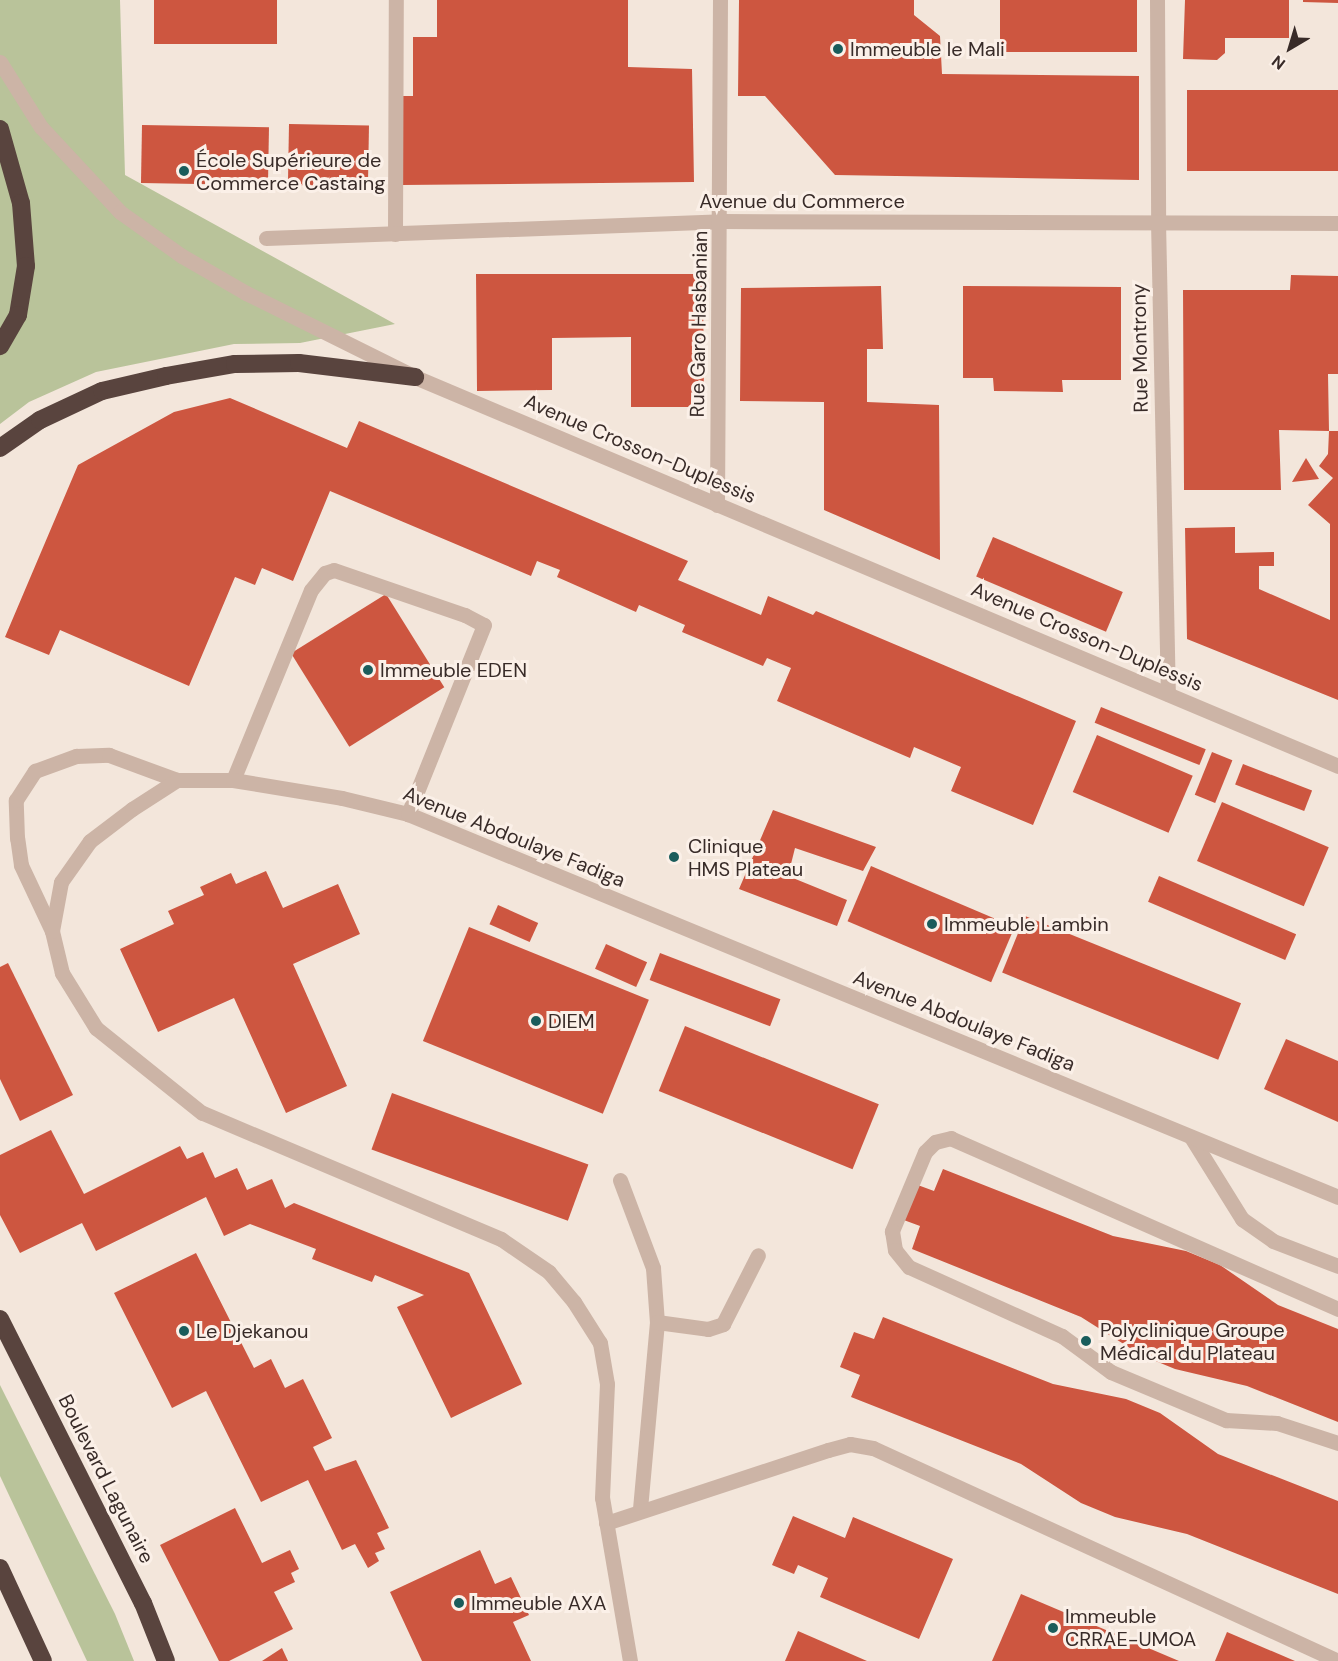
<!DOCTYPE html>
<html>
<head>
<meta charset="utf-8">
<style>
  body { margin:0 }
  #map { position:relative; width:1338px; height:1661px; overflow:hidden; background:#f3e6db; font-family:"DM Sans",sans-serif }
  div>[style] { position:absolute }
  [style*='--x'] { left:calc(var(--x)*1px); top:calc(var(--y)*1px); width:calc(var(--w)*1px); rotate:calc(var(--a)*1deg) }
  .green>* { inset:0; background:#b9c39a }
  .building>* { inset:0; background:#cd5640; transform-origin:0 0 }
  .minor>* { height:15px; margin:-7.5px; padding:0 7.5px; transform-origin:7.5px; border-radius:7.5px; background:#ccb4a6 }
  .highway>* { height:18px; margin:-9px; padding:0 9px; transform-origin:9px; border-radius:9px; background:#59443e }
  .dots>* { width:16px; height:16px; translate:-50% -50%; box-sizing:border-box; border:3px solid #fbf0e8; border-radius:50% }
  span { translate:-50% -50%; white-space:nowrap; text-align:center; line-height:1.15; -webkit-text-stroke:6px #fbf0e8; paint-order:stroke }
  .poi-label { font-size:20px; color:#382b28 }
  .left { translate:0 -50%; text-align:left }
  .street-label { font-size:20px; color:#382b28 }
  .north { position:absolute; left:1260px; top:18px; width:60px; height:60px; -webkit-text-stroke:4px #fbf0e8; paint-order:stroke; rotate:218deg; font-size:16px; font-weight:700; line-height:24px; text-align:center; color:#382b28 }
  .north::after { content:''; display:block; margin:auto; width:21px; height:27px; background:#382b28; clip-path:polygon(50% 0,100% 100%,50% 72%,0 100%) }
</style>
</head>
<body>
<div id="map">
  <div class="green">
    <i style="clip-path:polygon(0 0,120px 0,125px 175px,395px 324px,300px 343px,234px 344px,96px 372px,29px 402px,0 424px)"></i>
    <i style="clip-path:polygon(0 1385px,115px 1614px,134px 1661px,87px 1661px,0 1476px)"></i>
  </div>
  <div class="building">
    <i style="left:154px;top:0;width:123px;height:44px"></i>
    <i style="clip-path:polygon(437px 0,628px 0,628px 67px,692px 69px,694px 182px,402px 185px,401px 96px,413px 96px,413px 37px,437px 37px)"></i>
    <i style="clip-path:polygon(739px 0,914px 0,914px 15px,940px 36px,942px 74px,1139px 76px,1139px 180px,835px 175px,765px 96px,738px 96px)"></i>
    <i style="left:1000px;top:0;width:137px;height:52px"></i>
    <i style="clip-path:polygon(1185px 0,1289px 0,1289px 38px,1225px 38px,1225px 53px,1217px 60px,1183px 59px)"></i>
    <i style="clip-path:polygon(1303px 0,1338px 0,1338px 3px,1303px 2px)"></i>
    <i style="left:1187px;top:90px;width:151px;height:81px"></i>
    <i style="left:289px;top:124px;width:80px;height:61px;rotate:1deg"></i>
    <i style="left:142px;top:125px;width:127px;height:58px;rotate:1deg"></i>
    <i style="clip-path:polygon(476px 274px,703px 274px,704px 407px,631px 407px,631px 337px,552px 338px,552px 390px,477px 391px)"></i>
    <i style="clip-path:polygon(1291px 275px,1338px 276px,1338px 374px,1328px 374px,1329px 431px,1338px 431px,1338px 700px,1187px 639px,1185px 528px,1235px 527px,1235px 553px,1274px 552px,1274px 566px,1259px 566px,1259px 589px,1330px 620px,1330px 524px,1308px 505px,1333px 478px,1319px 466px,1328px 454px,1329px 431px,1279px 430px,1281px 490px,1184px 490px,1183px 290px,1290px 290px)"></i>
    <i style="clip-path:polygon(881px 286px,883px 349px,867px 349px,867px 402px,939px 405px,940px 560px,824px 510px,824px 402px,740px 401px,741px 288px)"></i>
    <i style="clip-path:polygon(963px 286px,1121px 287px,1121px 380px,1062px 380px,1063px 392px,994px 391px,993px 378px,963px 378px)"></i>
    <i style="clip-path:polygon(230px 398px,347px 448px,359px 421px,688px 561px,678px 580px,761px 615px,768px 596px,813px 615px,816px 611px,1076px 721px,1033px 825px,951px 791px,961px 767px,914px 747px,910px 758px,777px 701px,791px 668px,767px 658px,763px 666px,682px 632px,685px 625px,639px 605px,636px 612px,557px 577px,560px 570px,537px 561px,531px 576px,330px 491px,293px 581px,262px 568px,255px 585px,235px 577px,189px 686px,60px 630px,49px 655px,5px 637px,78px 465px,174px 412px)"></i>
    <i style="clip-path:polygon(1306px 458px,1319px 479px,1292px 482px)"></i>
    <i style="left:993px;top:537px;width:141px;height:43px;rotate:23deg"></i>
    <i style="left:386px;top:594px;width:110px;height:112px;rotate:58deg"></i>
    <i style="left:1101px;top:707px;width:113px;height:17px;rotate:22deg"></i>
    <i style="left:1097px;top:735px;width:104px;height:62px;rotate:23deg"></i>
    <i style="left:1212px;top:752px;width:22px;height:46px;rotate:22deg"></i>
    <i style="left:1243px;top:764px;width:74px;height:22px;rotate:21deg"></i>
    <i style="left:1222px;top:802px;width:116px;height:64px;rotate:23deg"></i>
    <i style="clip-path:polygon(773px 810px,876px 847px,863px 871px,795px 848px,788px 876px,847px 900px,837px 926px,739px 889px)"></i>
    <i style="left:871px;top:866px;width:156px;height:60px;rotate:23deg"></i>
    <i style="clip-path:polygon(266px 871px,283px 908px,338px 884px,360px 934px,293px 964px,347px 1086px,286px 1113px,234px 998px,158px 1032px,120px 949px,174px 924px,168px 911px,204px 895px,200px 887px,231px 873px,236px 884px)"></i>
    <i style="left:1159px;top:876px;width:149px;height:28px;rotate:23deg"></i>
    <i style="left:498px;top:905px;width:44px;height:21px;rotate:24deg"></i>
    <i style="left:1025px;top:916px;width:233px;height:61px;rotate:22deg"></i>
    <i style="left:469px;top:927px;width:194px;height:123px;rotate:22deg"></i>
    <i style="left:606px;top:944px;width:45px;height:27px;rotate:24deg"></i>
    <i style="left:660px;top:953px;width:129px;height:29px;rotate:21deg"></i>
    <i style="clip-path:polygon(8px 963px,73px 1095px,20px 1121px,0 1079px,0 967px)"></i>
    <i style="left:685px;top:1026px;width:209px;height:70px;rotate:22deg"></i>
    <i style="clip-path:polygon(1286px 1039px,1338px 1061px,1338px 1122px,1264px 1089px)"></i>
    <i style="left:392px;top:1093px;width:209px;height:60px;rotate:20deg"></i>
    <i style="clip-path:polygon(51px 1130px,84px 1194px,180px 1146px,187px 1159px,203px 1152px,215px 1178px,237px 1168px,247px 1190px,272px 1179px,285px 1208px,294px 1203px,469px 1273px,522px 1384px,451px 1418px,397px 1307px,424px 1295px,375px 1275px,372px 1282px,312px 1259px,316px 1249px,250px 1224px,224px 1236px,206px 1197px,96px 1251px,82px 1223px,20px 1253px,0 1215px,0 1155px)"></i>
    <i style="clip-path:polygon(943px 1169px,1113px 1236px,1186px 1251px,1220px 1265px,1278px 1305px,1338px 1329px,1338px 1422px,1247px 1386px,1175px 1369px,1141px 1355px,1081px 1317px,912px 1249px,920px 1226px,901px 1219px,915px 1184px,934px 1191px)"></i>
    <i style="clip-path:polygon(196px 1253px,254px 1368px,271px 1359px,285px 1388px,303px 1379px,332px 1438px,313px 1447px,325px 1471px,356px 1460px,389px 1528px,377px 1533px,385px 1549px,375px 1553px,379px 1561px,368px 1568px,355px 1544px,342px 1550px,308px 1480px,261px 1502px,206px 1391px,172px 1408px,114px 1293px)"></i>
    <i style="clip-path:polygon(883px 1317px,1053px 1384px,1126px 1399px,1160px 1413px,1218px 1454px,1338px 1501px,1338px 1594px,1187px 1534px,1115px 1517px,1081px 1503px,1021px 1464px,851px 1397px,860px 1375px,840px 1367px,854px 1332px,874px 1339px)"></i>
    <i style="clip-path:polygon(235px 1508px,262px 1563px,290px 1550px,299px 1569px,291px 1573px,295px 1582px,274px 1592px,293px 1629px,229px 1661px,219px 1661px,160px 1545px)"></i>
    <i style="clip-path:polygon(793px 1516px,845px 1538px,853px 1517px,953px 1559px,919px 1639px,820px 1597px,828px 1578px,798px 1565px,794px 1574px,772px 1565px)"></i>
    <i style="clip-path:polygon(480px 1550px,495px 1584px,511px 1577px,529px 1615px,513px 1622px,531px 1661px,422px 1661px,390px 1592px)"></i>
    <i style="clip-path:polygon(1021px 1594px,1179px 1661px,992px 1661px)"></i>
    <i style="clip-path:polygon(798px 1631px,867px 1661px,785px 1661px)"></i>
    <i style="clip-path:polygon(1227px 1632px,1295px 1661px,1215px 1661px)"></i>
    <i style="clip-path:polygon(282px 1648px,288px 1661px,262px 1661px)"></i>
  </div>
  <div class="minor">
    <i style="--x:1157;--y:0;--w:221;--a:89.7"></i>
    <i style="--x:1158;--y:221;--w:473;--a:88.8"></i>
    <i style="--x:0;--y:62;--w:77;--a:57.8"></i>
    <i style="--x:41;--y:127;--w:116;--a:47.1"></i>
    <i style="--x:120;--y:212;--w:76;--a:35.4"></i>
    <i style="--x:182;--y:256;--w:74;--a:30"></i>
    <i style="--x:246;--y:293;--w:189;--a:26.4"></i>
    <i style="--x:415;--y:377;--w:1002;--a:22.85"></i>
    <i style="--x:395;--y:234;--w:234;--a:-89.8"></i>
    <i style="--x:266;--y:238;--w:456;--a:-2.1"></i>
    <i style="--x:722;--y:221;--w:616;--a:0.19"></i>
    <i style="--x:717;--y:505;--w:505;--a:-89.66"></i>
    <i style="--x:233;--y:780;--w:205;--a:-67.7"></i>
    <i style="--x:311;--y:590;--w:22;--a:-51"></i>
    <i style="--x:325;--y:573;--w:9;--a:-18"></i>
    <i style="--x:334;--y:570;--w:139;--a:19"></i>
    <i style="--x:465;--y:615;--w:21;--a:28"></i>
    <i style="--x:484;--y:625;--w:204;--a:111.9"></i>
    <i style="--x:52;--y:931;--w:73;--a:-115.2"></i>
    <i style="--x:21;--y:865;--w:27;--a:-98"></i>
    <i style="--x:17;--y:838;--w:38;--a:-92"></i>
    <i style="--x:16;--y:800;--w:35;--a:-57"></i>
    <i style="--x:35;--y:771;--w:44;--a:-20.1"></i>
    <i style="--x:76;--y:756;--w:33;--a:-2"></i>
    <i style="--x:109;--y:755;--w:72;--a:20.2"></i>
    <i style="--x:1191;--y:1137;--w:97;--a:58.1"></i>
    <i style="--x:1242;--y:1219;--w:38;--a:35"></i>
    <i style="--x:1273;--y:1241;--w:70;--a:21"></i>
    <i style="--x:620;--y:1180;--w:94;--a:69.4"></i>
    <i style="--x:653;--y:1268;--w:54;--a:85.8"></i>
    <i style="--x:657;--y:1322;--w:189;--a:95.2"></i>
    <i style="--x:1338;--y:1309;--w:423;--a:-156.2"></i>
    <i style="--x:951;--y:1138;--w:16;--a:166"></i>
    <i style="--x:935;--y:1142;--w:14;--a:135"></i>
    <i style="--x:925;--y:1152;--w:86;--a:112.7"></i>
    <i style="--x:892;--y:1231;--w:19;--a:81"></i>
    <i style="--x:895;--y:1250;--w:22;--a:51"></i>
    <i style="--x:909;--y:1267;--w:168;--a:24.3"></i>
    <i style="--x:1062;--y:1336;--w:61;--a:36.3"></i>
    <i style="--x:1111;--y:1372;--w:125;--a:22.7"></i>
    <i style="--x:1226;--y:1420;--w:51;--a:3.4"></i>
    <i style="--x:1277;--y:1423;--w:64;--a:18.2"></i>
    <i style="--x:657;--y:1322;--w:51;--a:7.8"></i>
    <i style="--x:708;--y:1329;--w:16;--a:-18"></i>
    <i style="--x:723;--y:1324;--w:77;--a:-63.1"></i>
    <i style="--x:606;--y:1523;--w:234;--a:-18.2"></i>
    <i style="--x:828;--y:1450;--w:23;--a:-15"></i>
    <i style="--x:850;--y:1444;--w:23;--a:10"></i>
    <i style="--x:873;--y:1448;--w:511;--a:24.61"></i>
    <i style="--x:630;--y:1661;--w:165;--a:-99.7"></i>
    <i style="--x:602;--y:1498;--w:114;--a:-87.5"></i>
    <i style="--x:607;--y:1384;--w:42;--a:-99.7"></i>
    <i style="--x:600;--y:1343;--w:49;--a:-122.4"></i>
    <i style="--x:574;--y:1302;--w:39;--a:-130"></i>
    <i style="--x:549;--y:1272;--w:58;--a:-145.5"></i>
    <i style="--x:501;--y:1239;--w:324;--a:-157.1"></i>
    <i style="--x:202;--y:1113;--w:136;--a:-141.3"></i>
    <i style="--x:96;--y:1028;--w:65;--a:-121.7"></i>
    <i style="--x:62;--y:973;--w:43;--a:-103.4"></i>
    <i style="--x:52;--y:931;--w:50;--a:-79.6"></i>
    <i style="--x:61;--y:882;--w:50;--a:-54.7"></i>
    <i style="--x:90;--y:841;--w:53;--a:-37.3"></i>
    <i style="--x:132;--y:809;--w:54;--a:-32.8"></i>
    <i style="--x:177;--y:780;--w:56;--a:0"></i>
    <i style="--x:233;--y:780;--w:110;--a:9.4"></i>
    <i style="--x:342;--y:798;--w:68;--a:13.6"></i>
    <i style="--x:408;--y:814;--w:1006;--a:22.38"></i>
  </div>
  <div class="highway">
    <i style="--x:0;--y:129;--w:77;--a:74.2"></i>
    <i style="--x:21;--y:203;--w:63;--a:85.5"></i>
    <i style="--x:26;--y:266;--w:50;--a:99.3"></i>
    <i style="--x:18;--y:315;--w:36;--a:120"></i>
    <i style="--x:0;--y:448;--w:49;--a:-35"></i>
    <i style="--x:40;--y:420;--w:68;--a:-25.1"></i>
    <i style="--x:102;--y:391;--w:66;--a:-13.2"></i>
    <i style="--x:166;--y:376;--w:70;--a:-9.9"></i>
    <i style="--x:235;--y:364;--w:64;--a:-0.9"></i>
    <i style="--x:299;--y:363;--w:117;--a:6.9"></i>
    <i style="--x:0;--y:1319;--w:318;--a:63.3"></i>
    <i style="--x:143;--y:1603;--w:62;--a:68.4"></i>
    <i style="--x:0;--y:1568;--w:102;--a:65.2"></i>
  </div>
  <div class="dots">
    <i style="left:838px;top:49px;background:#1a5c5b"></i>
    <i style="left:184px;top:171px;background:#1a5c5b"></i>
    <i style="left:368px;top:670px;background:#1a5c5b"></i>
    <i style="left:674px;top:857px;background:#1a5c5b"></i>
    <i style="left:932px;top:924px;background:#1a5c5b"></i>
    <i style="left:536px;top:1021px;background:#1a5c5b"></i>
    <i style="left:184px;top:1331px;background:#1a5c5b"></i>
    <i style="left:1086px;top:1341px;background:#1a5c5b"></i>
    <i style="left:459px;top:1603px;background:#1a5c5b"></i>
    <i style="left:1053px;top:1628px;background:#1a5c5b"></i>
  </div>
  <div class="poi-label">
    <span class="left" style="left:850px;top:49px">Immeuble le Mali</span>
    <span class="left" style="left:196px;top:172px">École Supérieure de<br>Commerce Castaing</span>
    <span class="left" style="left:380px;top:670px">Immeuble EDEN</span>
    <span class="left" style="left:688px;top:858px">Clinique<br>HMS Plateau</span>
    <span class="left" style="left:944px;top:924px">Immeuble Lambin</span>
    <span class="left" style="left:548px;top:1021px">DIEM</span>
    <span class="left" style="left:1100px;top:1342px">Polyclinique Groupe<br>Médical du Plateau</span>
    <span class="left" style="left:196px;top:1331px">Le Djekanou</span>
    <span class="left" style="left:471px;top:1603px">Immeuble AXA</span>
    <span class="left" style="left:1065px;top:1628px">Immeuble<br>CRRAE-UMOA</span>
  </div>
  <div class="street-label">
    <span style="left:802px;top:201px">Avenue du Commerce</span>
    <span style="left:699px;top:324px;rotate:-89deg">Rue Garo Hasbanian</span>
    <span style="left:1140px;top:348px;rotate:-91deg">Rue Montrony</span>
    <span style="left:640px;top:449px;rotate:23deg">Avenue Crosson-Duplessis</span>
    <span style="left:1087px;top:637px;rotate:23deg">Avenue Crosson-Duplessis</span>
    <span style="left:514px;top:837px;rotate:22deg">Avenue Abdoulaye Fadiga</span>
    <span style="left:964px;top:1021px;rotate:22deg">Avenue Abdoulaye Fadiga</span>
    <span style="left:106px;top:1479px;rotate:63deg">Boulevard Lagunaire</span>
  </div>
  <div class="north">N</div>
</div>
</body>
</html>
